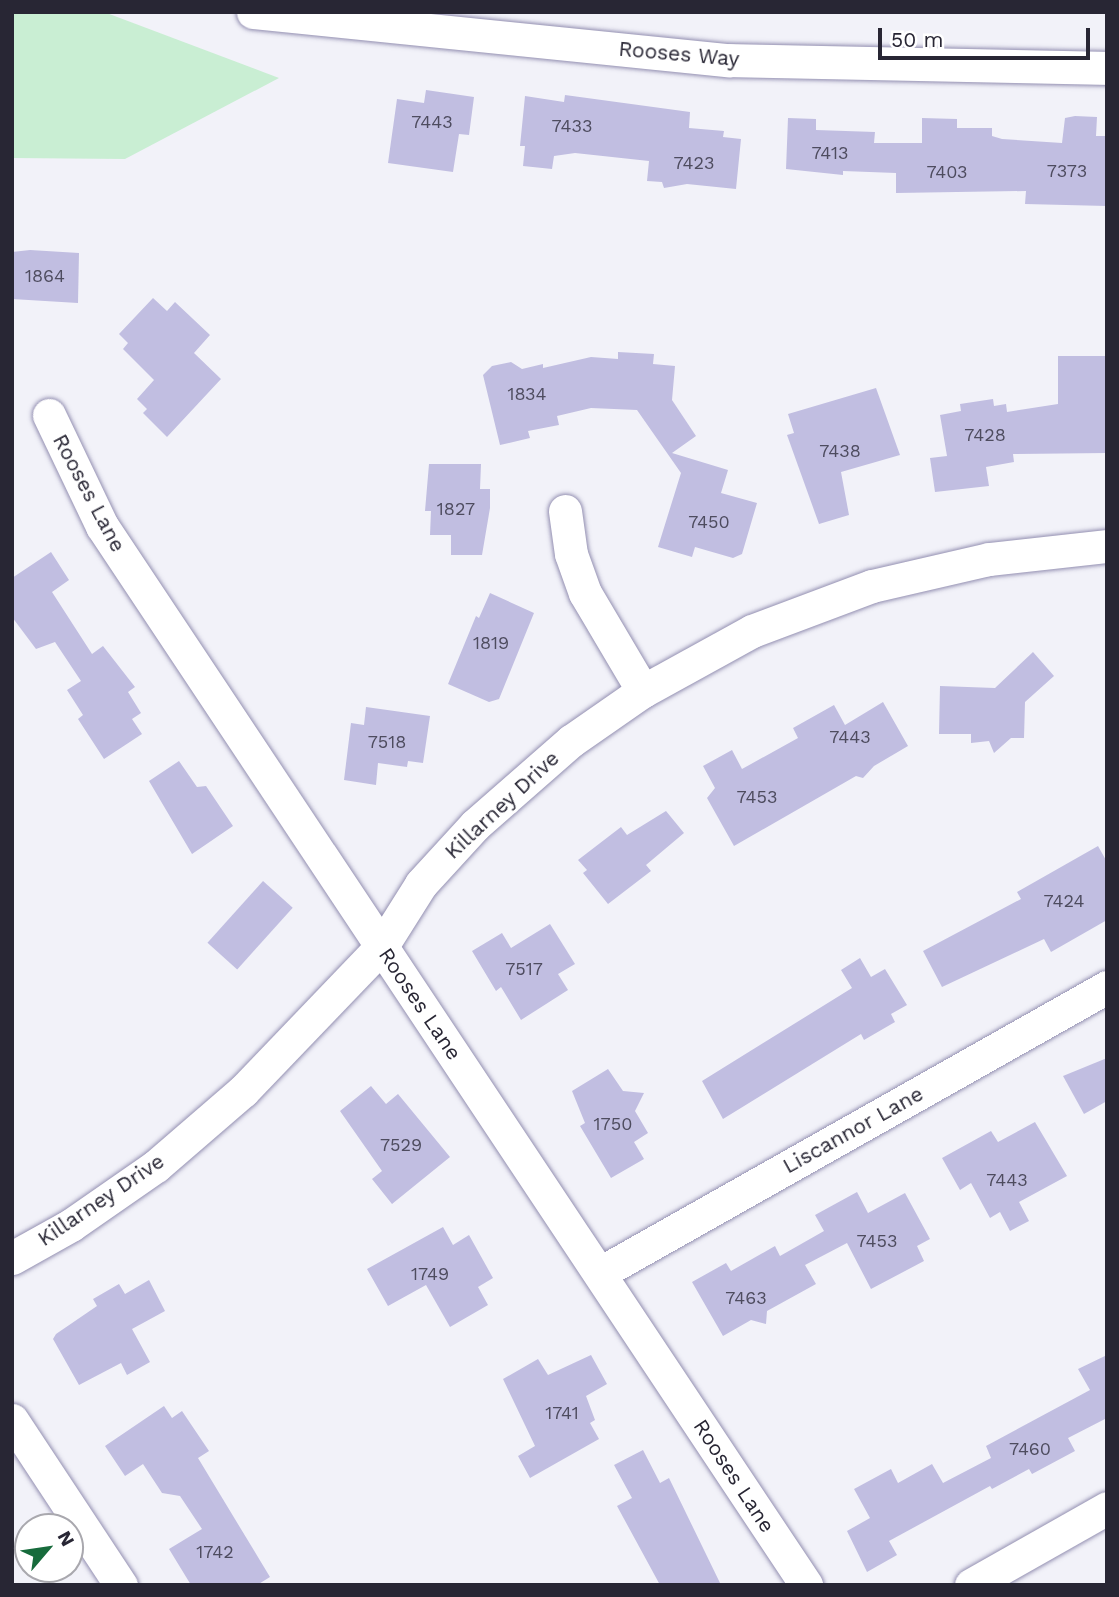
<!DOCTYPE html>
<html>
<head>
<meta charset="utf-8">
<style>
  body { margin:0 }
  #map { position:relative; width:1119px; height:1597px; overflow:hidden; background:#f2f2f9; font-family:"Work Sans",sans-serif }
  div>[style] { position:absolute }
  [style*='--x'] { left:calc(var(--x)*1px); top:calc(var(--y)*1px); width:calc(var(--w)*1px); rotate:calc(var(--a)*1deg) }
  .green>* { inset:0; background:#c9eed3 }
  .building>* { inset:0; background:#c1bee1; transform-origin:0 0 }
  .roads { filter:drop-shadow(0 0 2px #938fb1) drop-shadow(0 0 2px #938fb1) }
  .street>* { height:33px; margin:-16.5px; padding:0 16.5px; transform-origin:16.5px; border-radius:16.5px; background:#fff }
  span { translate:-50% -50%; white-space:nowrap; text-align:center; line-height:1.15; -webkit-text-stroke:5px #fff; paint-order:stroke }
  .number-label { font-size:18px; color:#4e4c5f }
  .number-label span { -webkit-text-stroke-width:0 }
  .street-label { font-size:21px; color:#282634 }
  .frame { position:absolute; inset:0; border:14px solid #282634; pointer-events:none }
  .north { position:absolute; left:14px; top:1513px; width:70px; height:70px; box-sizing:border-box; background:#fff; border:2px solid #a9a8ae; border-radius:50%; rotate:61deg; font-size:19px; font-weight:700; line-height:28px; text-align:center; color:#282634 }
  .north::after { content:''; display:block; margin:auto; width:24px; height:32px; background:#176b3c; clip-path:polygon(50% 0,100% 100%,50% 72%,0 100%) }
  .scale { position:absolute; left:878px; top:28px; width:212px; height:32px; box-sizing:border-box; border:4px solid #282634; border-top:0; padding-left:9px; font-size:21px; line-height:24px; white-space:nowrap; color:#282634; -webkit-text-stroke:5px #fff; paint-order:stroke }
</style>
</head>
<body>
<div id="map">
  <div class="green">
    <i style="clip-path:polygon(12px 12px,104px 12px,279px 78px,125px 159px,12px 158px)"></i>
  </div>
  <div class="building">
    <i style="clip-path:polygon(426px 90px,474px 97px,469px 135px,459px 134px,453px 172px,388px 163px,397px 99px,424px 103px)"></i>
    <i style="clip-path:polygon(565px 95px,690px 112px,689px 128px,724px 131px,723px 137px,741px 139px,736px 189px,687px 184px,664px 188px,662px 182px,647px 181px,649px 161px,575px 153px,554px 156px,552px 169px,523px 166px,525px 146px,520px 146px,525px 96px,564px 102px)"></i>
    <i style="clip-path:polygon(1075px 116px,1097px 117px,1096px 136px,1107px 136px,1107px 206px,1025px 204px,1026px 191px,896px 193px,896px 173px,843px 171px,843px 175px,786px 169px,788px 118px,816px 119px,816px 130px,875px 132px,874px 143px,922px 143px,922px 118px,957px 119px,957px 128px,992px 128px,992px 136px,1002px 139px,1062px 143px,1065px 118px)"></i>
    <i style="clip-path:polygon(30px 250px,79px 253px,78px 303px,12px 299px,12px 252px)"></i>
    <i style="clip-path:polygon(153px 298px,167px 311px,175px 302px,210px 335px,194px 353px,221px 379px,167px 437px,143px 413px,147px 409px,137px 399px,154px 380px,123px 349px,128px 343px,119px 334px)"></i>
    <i style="clip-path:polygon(618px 352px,654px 354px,653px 364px,675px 366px,672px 400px,696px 436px,672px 453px,728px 470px,721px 493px,757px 503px,742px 554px,733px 558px,695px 547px,692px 557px,658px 547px,681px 473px,637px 410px,591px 408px,557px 416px,559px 425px,528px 431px,530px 438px,500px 445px,483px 375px,492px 366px,511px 362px,522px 369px,543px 364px,543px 368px,591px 357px,618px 359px)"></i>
    <i style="clip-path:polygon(1058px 356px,1107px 356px,1107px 453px,1013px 454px,1014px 462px,986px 467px,989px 486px,935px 492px,930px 458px,947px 456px,940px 415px,961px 411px,960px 404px,993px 399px,994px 406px,1006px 404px,1007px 412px,1058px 404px)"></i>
    <i style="clip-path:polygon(876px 388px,900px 455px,841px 472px,849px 515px,819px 524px,787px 435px,794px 433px,788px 414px)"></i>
    <i style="clip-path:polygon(429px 464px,481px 464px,480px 489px,490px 489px,490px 508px,482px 555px,451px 555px,451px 535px,430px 535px,431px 511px,425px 511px)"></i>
    <i style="clip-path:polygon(51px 552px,69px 580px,52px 592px,92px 654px,103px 646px,135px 687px,128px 692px,141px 713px,132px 719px,142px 734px,104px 759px,78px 719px,83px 715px,67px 690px,81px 681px,55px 642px,36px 649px,12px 617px,12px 578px)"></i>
    <i style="clip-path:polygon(490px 593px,534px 613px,499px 699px,489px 702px,448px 684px,476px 616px,479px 618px)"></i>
    <i style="clip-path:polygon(1033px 652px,1054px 676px,1025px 702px,1024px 738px,1011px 738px,994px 753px,989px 741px,971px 743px,971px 734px,939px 734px,940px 686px,995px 688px)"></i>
    <i style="clip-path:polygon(883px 702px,908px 746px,874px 766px,863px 778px,856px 776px,734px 846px,707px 798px,715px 788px,703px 766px,732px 750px,742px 769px,798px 738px,793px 728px,834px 705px,845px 725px)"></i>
    <i style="clip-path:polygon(366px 707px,430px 716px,423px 763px,408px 761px,407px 767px,378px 763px,376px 785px,344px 780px,351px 723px,364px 725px)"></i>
    <i style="clip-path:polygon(179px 761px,197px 787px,206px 786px,233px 826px,192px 854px,149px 781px)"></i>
    <i style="clip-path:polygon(666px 811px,684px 833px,646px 865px,651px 871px,608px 904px,583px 873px,587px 870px,578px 860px,621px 827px,627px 835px)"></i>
    <i style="clip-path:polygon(1098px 846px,1107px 862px,1107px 920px,1051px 952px,1044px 939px,942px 987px,923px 951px,1021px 899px,1017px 892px)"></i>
    <i style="left:263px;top:881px;width:40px;height:83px;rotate:42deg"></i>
    <i style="clip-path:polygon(550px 924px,575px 964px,558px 974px,568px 990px,521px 1020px,501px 987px,496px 991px,472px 951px,502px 933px,511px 948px)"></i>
    <i style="clip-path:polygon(860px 958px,871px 977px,885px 969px,907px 1005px,891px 1014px,895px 1022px,864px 1040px,861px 1034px,723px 1119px,702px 1081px,852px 988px,841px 970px)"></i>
    <i style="clip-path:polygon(1107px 1058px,1107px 1101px,1084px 1114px,1063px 1076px)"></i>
    <i style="clip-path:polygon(608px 1069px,623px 1091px,644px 1093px,635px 1111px,648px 1133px,634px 1142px,644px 1159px,611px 1178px,580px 1126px,585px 1123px,572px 1091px)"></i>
    <i style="clip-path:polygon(371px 1086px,386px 1104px,398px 1094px,450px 1157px,392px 1204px,372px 1179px,382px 1171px,340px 1111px)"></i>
    <i style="clip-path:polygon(1035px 1122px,1067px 1176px,1019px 1202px,1029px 1221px,1010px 1231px,1000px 1212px,990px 1218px,971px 1183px,960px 1190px,942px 1158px,991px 1131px,998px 1142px)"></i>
    <i style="clip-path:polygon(857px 1192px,868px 1213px,905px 1193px,930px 1239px,917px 1246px,924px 1261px,871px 1289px,847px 1243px,805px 1265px,816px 1284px,767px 1311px,766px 1324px,751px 1320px,723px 1336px,692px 1282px,726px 1263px,731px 1271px,775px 1246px,780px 1256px,824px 1231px,815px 1215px)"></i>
    <i style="clip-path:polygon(443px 1227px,453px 1245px,469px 1235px,493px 1278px,478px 1287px,488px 1305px,450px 1327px,426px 1285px,388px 1306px,367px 1269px)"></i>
    <i style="clip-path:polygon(149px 1280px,165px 1311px,132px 1329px,150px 1362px,127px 1375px,121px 1363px,79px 1385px,53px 1339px,56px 1334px,97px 1306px,93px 1299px,119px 1284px,125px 1294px)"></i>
    <i style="clip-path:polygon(591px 1355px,607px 1384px,586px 1396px,595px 1420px,590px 1423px,599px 1439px,530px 1478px,518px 1456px,535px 1446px,503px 1379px,538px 1359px,548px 1375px)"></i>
    <i style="clip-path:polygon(1107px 1355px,1107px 1423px,1105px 1419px,1068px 1438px,1075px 1451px,1032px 1474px,1029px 1469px,992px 1489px,990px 1486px,889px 1541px,897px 1555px,867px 1572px,847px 1531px,870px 1518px,854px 1489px,891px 1469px,898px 1483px,932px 1464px,943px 1483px,991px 1458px,986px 1446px,1090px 1390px,1078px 1369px)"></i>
    <i style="clip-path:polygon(164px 1406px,172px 1418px,182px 1411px,209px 1451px,198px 1458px,270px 1577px,257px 1585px,191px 1585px,169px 1549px,202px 1529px,180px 1496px,162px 1493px,143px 1464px,125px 1476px,105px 1446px)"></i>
    <i style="clip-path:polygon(643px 1450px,660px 1483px,669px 1478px,721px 1585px,660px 1585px,617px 1506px,632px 1498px,614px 1465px)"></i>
  </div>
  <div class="roads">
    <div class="street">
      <i style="--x:253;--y:12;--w:478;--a:5.8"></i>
      <i style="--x:729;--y:60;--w:378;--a:1.2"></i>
      <i style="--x:49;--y:415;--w:123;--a:64.5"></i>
      <i style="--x:102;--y:526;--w:1272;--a:56.38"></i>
      <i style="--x:565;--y:511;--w:43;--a:82.1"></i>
      <i style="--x:571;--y:554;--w:41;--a:70.3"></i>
      <i style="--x:585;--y:593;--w:114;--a:59.4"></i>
      <i style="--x:12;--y:1258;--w:68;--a:-29.2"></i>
      <i style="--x:71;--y:1225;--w:103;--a:-34.8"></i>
      <i style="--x:156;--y:1166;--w:115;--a:-40.8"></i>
      <i style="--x:243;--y:1091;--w:201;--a:-46.2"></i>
      <i style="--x:382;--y:946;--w:73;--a:-57.8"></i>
      <i style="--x:421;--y:884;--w:80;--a:-47.5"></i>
      <i style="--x:475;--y:825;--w:128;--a:-41.2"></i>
      <i style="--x:571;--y:741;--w:88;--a:-34.8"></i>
      <i style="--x:643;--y:691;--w:124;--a:-28.8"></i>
      <i style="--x:752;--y:631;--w:128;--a:-20.6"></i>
      <i style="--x:872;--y:586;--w:120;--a:-13"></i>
      <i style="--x:989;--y:559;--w:119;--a:-6.3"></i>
      <i style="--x:600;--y:1273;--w:582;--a:-29.43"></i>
      <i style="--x:12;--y:1420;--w:198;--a:56.6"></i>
      <i style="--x:971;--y:1585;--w:156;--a:-29.5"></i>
    </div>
  </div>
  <div class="number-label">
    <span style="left:432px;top:122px">7443</span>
    <span style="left:572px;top:126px">7433</span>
    <span style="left:830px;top:153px">7413</span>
    <span style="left:694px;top:163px">7423</span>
    <span style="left:1067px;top:171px">7373</span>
    <span style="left:947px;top:172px">7403</span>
    <span style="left:45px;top:276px">1864</span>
    <span style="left:527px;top:394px">1834</span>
    <span style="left:985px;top:435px">7428</span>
    <span style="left:840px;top:451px">7438</span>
    <span style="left:456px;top:509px">1827</span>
    <span style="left:709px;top:522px">7450</span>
    <span style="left:491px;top:643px">1819</span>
    <span style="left:850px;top:737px">7443</span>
    <span style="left:387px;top:742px">7518</span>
    <span style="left:757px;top:797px">7453</span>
    <span style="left:1064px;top:901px">7424</span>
    <span style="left:524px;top:969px">7517</span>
    <span style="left:613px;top:1124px">1750</span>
    <span style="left:401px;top:1145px">7529</span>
    <span style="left:1007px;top:1180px">7443</span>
    <span style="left:877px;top:1241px">7453</span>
    <span style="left:430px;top:1274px">1749</span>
    <span style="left:746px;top:1298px">7463</span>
    <span style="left:562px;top:1413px">1741</span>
    <span style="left:1030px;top:1449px">7460</span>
    <span style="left:215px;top:1552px">1742</span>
  </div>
  <div class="street-label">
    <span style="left:679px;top:54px;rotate:5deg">Rooses Way</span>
    <span style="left:89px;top:493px;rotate:62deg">Rooses Lane</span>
    <span style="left:502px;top:805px;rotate:-43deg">Killarney Drive</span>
    <span style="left:420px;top:1004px;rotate:56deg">Rooses Lane</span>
    <span style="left:853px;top:1130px;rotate:-29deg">Liscannor Lane</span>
    <span style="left:101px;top:1200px;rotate:-34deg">Killarney Drive</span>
    <span style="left:734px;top:1476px;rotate:57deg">Rooses Lane</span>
  </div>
  <div class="frame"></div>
  <div class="north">N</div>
  <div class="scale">50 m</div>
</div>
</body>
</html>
